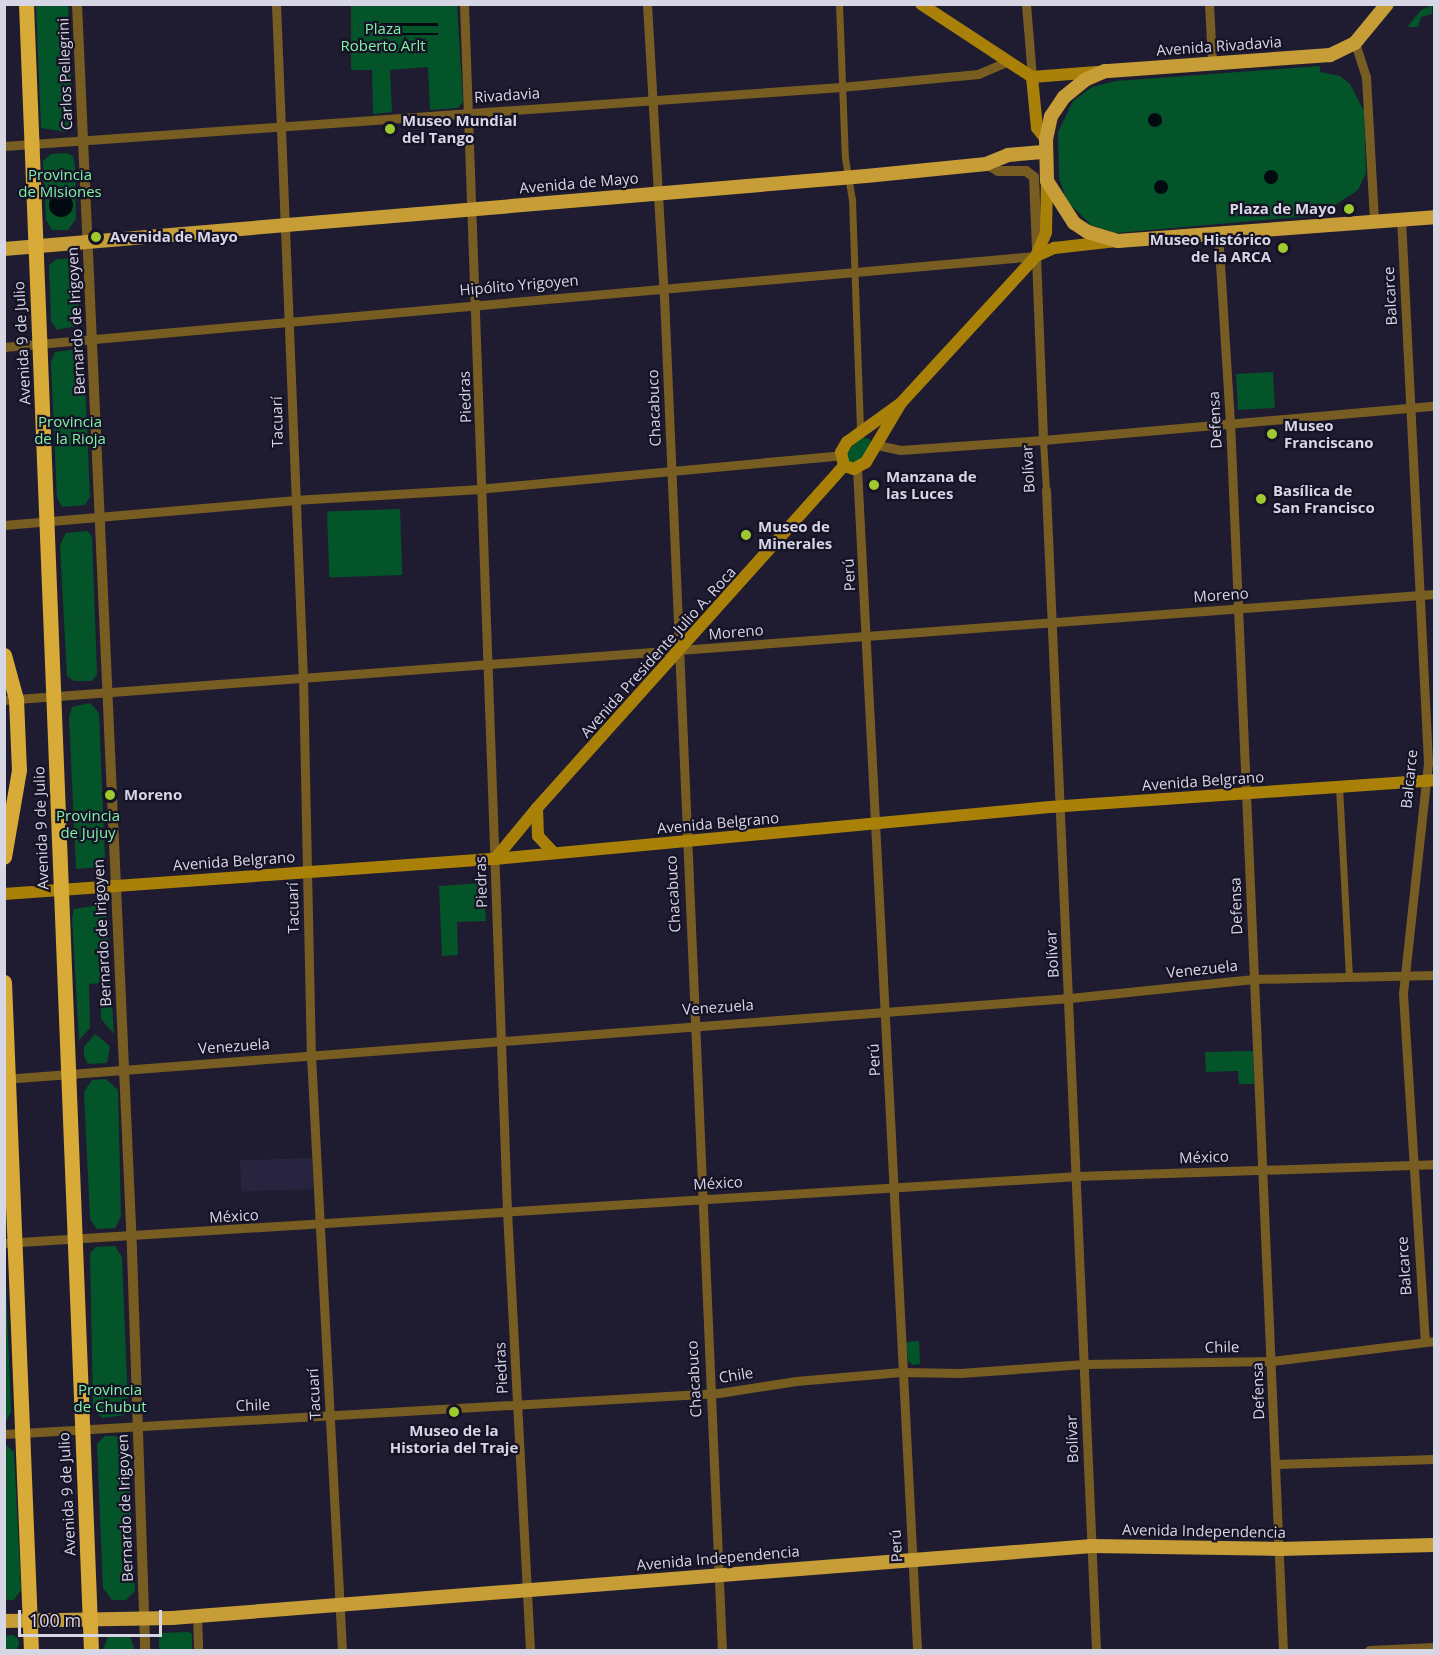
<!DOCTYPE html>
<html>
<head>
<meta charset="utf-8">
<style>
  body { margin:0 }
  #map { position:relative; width:1439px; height:1655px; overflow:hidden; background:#1f1c31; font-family:"Open Sans",sans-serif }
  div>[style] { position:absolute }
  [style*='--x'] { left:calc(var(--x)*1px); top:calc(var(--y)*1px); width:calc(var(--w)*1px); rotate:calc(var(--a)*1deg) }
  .built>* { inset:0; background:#28243f; transform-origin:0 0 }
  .green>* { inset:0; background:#045429; transform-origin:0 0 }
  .round { border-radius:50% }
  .water>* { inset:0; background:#000a0f; transform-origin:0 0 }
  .pedestrian>* { height:7px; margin:-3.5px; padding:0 3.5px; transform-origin:3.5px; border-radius:3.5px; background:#775d22 }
  .minor>* { height:9px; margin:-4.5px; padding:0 4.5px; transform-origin:4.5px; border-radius:4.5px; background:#775d22 }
  .tertiary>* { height:10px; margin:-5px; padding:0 5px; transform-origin:5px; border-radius:5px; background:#775d22 }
  .secondary>* { height:12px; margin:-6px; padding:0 6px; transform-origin:6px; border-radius:6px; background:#a98008 }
  .primary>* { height:14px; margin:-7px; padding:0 7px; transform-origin:7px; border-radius:7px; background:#c79d38 }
  .trunk>* { height:15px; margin:-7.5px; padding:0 7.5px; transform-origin:7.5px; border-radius:7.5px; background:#d8aa37 }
  .dots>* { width:16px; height:16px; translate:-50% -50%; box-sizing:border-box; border:3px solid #161327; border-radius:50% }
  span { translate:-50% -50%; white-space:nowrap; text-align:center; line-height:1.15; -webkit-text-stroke:4.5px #161327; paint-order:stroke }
  .park-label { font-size:15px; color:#7ff4a5 }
  .street-label { font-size:15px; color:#d7d6e5 }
  .poi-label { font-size:15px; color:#d7d6e5; font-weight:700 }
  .left { translate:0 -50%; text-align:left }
  .right { translate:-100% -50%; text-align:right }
  .frame { position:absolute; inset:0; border:6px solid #d7d6e5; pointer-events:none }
  .scale { position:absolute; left:18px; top:1610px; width:144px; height:27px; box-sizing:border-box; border:3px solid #d7d6e5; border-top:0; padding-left:8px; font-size:18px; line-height:21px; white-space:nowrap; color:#d7d6e5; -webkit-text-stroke:4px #161327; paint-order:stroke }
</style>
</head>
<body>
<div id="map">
  <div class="built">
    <i style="left:312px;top:1158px;width:31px;height:72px;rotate:88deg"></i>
  </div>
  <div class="green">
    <i style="clip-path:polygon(36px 5px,68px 5px,73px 124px,66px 132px,41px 128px)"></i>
    <i style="clip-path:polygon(351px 5px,457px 5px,463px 102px,458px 108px,430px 110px,428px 67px,390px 70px,392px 112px,373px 114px,372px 70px,351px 70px)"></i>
    <i style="clip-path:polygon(1432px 5px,1432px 14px,1421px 17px,1418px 27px,1407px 27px,1421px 10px)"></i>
    <i style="clip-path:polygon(1320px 66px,1320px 72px,1340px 76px,1350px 84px,1364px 111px,1366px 173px,1358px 190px,1332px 207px,1332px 214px,1116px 233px,1091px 225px,1067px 201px,1059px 178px,1058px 132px,1073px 101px,1092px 87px,1116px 81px)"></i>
    <i style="clip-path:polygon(67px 153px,73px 156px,75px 165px,76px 219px,68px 230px,52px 230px,46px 220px,43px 161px,51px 154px)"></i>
    <i style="clip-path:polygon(76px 258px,80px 325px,57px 330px,51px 321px,49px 265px,57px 259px)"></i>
    <i style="clip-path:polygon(77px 349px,84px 357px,90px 497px,85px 505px,62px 507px,57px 498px,51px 363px,55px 352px)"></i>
    <i style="left:1273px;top:372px;width:36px;height:37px;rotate:87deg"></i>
    <i style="clip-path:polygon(861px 437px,870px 439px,873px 449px,854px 467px,844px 455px)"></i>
    <i style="left:400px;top:509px;width:66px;height:73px;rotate:88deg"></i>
    <i style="clip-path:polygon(88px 531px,92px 537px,97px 674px,92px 681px,74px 681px,67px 676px,60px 545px,66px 533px)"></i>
    <i style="clip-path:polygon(90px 703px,99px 713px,105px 860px,101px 867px,76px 869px,69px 717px,72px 707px)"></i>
    <i style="clip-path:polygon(483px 883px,486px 921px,457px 922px,458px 955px,442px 956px,439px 886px)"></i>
    <i style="clip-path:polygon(99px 905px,106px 913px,114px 1034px,101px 1019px,101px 983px,89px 984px,90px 1028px,79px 1040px,72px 918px,74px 909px)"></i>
    <i style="clip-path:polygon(95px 1034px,110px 1046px,107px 1063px,88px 1064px,84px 1056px,84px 1047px)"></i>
    <i style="clip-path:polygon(1253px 1051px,1254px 1084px,1239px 1084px,1238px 1071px,1206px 1072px,1205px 1052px)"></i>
    <i style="clip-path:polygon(106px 1079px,118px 1090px,121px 1217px,115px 1228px,97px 1229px,90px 1219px,84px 1092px,92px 1080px)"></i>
    <i style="clip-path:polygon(115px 1246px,122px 1257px,128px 1406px,125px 1415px,102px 1418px,93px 1408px,90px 1253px,96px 1247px)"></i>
    <i style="clip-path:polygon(5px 1260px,11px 1412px,5px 1423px,4px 1423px)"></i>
    <i style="clip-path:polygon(919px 1341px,920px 1364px,913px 1365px,908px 1361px,906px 1342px)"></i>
    <i style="clip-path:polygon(105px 1436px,119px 1436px,127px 1441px,135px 1591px,126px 1600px,112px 1600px,103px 1588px,97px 1444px)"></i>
    <i style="clip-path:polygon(4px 1443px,14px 1452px,21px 1590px,14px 1600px,5px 1600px)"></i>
    <i style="clip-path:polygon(188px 1632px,192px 1634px,192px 1650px,159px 1650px,159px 1633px)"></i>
    <i style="clip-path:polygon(109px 1634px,129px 1634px,135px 1650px,103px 1650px)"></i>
    <i class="round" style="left:3px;top:1635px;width:16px;height:16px"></i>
  </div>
  <div class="water">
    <i style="left:438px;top:23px;width:3px;height:57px;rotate:90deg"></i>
    <i style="left:438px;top:33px;width:2px;height:56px;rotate:90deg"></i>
    <i class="round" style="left:1148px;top:113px;width:14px;height:14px"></i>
    <i class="round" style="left:1264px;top:170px;width:14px;height:14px"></i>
    <i class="round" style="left:1154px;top:180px;width:14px;height:14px"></i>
    <i class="round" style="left:49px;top:193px;width:24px;height:24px"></i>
  </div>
  <div class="pedestrian">
    <i style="--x:839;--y:4;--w:154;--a:87.8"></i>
    <i style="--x:845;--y:158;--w:43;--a:80.5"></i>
    <i style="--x:852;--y:200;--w:229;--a:88"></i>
    <i style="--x:1043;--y:440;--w:50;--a:86.6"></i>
    <i style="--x:1339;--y:786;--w:191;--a:87"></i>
  </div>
  <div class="minor">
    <i style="--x:276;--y:4;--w:675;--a:87.71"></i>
    <i style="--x:303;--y:678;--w:377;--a:88.8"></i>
    <i style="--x:311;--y:1055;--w:596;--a:87.02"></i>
    <i style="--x:464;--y:4;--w:1208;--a:87.96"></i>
    <i style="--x:507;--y:1211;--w:440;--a:87"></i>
    <i style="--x:647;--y:4;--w:292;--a:86.7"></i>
    <i style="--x:664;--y:296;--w:1355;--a:87.55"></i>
    <i style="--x:1026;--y:4;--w:73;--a:85.3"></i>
    <i style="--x:1209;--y:4;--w:58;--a:87"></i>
    <i style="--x:1355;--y:43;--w:36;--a:72"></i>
    <i style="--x:1366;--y:77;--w:143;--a:86.8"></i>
    <i style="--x:4;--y:146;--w:839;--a:-4.03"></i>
    <i style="--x:841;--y:87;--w:138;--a:-5.4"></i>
    <i style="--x:978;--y:74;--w:33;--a:-23"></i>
    <i style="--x:1401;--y:218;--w:546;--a:87.16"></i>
    <i style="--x:1428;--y:763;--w:232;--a:96.2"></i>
    <i style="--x:1403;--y:994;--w:349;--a:86.4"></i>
    <i style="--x:1218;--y:232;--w:190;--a:86.4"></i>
    <i style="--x:1230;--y:422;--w:1229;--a:87.53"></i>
    <i style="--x:4;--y:347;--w:1036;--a:-5.04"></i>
    <i style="--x:1036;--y:256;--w:184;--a:87.8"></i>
    <i style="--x:877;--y:445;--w:24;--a:12"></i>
    <i style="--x:900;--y:450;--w:143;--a:-4"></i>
    <i style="--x:1043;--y:440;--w:392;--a:-5"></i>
    <i style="--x:857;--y:468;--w:1184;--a:87.09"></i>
    <i style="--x:1046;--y:490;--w:1161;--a:87.53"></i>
    <i style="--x:4;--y:525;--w:291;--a:-4.9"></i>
    <i style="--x:294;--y:500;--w:183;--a:-3.4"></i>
    <i style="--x:477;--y:489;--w:366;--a:-5.3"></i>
    <i style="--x:4;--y:700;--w:1434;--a:-4.24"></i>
    <i style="--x:4;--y:1079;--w:1069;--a:-4.35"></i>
    <i style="--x:1070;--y:998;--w:185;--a:-5.9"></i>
    <i style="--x:1254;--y:979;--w:180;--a:-1.3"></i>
    <i style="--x:4;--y:1243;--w:1076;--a:-3.57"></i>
    <i style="--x:1078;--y:1176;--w:356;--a:-1.9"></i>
    <i style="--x:4;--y:1434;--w:716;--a:-3.28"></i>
    <i style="--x:719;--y:1393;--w:78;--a:-8.9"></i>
    <i style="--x:796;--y:1381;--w:105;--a:-4.9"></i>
    <i style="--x:901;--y:1372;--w:59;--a:1"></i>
    <i style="--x:960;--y:1373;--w:125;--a:-4.1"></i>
    <i style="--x:1085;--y:1364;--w:187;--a:-0.9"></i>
    <i style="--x:1272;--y:1361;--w:163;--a:-7"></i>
    <i style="--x:1276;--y:1464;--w:158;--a:-1.8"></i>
    <i style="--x:197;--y:1616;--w:34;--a:88"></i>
    <i style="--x:1369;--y:1650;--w:65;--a:-2.6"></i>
  </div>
  <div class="tertiary">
    <i style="--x:77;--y:4;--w:1248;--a:87.47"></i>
    <i style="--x:132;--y:1251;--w:399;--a:88.1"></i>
    <i style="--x:986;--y:164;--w:14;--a:30"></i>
    <i style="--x:998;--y:171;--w:28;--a:0"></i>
    <i style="--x:1026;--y:171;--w:10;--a:37"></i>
    <i style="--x:1034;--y:177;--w:72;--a:87.6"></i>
  </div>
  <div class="secondary">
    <i style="--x:921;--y:4;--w:133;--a:33.3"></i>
    <i style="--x:1032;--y:77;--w:65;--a:-4.4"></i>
    <i style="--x:1032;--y:77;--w:51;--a:84.4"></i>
    <i style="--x:1037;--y:128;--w:14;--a:51"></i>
    <i style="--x:1036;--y:256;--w:20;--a:-24"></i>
    <i style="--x:1054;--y:248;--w:63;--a:-6.3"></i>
    <i style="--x:901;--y:403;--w:69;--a:120.7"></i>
    <i style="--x:866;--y:462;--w:14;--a:150"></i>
    <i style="--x:854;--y:469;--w:10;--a:-163"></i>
    <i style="--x:844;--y:466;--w:14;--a:-102"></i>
    <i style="--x:841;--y:452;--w:12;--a:-59"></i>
    <i style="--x:847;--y:442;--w:67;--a:-35.8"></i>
    <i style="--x:901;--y:403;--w:200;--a:-47.4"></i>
    <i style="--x:1036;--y:256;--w:26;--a:-67"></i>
    <i style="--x:1046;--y:232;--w:51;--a:-88.9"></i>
    <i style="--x:537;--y:808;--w:28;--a:88"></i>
    <i style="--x:538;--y:836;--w:22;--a:47"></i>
    <i style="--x:495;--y:859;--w:66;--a:-50.5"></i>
    <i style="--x:537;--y:808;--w:460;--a:-48.1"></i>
    <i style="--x:4;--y:894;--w:492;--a:-4.1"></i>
    <i style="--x:495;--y:859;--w:557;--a:-5.35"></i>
    <i style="--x:1050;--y:807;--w:385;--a:-4"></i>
  </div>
  <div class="primary">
    <i style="--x:1387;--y:4;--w:50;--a:129.4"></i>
    <i style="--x:1355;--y:43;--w:28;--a:154"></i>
    <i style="--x:1330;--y:55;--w:226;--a:175.9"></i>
    <i style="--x:1105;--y:71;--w:22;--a:156"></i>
    <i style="--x:1085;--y:80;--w:27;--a:141"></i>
    <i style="--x:1064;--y:97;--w:23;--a:124"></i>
    <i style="--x:1051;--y:116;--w:24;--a:102"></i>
    <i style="--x:1046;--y:139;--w:42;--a:88.6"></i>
    <i style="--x:1047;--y:181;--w:50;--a:57.3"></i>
    <i style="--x:1074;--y:223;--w:17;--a:33"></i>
    <i style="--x:1088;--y:232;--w:31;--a:17"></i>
    <i style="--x:1118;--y:241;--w:317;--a:-4.3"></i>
    <i style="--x:4;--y:249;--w:865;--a:-4.84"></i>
    <i style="--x:866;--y:176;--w:121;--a:-5.7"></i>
    <i style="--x:986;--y:164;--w:24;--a:-22"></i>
    <i style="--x:1008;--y:155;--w:38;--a:-5"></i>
    <i style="--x:4;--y:1621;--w:168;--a:-1"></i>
    <i style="--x:172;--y:1618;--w:923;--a:-4.47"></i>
    <i style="--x:1092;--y:1546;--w:187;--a:0.9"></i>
    <i style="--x:1279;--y:1549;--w:155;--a:-1.5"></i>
  </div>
  <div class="trunk">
    <i style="--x:26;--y:4;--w:1647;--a:87.74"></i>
    <i style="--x:4;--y:655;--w:46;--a:74.7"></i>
    <i style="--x:16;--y:699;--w:71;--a:87.6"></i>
    <i style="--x:19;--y:770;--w:88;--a:99.8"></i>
    <i style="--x:4;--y:982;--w:669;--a:87.69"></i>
  </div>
  <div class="dots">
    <i style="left:390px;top:129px;background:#9eca2f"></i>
    <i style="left:1349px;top:209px;background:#9eca2f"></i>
    <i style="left:96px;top:237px;background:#9eca2f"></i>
    <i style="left:1283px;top:248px;background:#9eca2f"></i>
    <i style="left:1272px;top:434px;background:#9eca2f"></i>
    <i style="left:874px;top:485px;background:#9eca2f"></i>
    <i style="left:1261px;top:499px;background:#9eca2f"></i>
    <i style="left:746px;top:535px;background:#9eca2f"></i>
    <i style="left:110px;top:795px;background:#9eca2f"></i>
    <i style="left:454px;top:1412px;background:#9eca2f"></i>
  </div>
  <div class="park-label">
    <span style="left:383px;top:37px">Plaza<br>Roberto Arlt</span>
    <span style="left:60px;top:183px">Provincia<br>de Misiones</span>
    <span style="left:70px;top:430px">Provincia<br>de la Rioja</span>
    <span style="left:88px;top:824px">Provincia<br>de Jujuy</span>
    <span style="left:110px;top:1398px">Provincia<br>de Chubut</span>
  </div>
  <div class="street-label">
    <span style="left:1219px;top:46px;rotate:-4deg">Avenida Rivadavia</span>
    <span style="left:65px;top:74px;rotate:-92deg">Carlos Pellegrini</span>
    <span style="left:507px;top:95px;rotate:-4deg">Rivadavia</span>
    <span style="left:579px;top:183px;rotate:-5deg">Avenida de Mayo</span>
    <span style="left:519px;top:285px;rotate:-5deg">Hipólito Yrigoyen</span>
    <span style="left:1390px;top:296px;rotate:-93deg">Balcarce</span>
    <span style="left:76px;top:321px;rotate:-93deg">Bernardo de Irigoyen</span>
    <span style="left:22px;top:343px;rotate:-93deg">Avenida 9 de Julio</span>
    <span style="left:465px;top:397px;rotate:-92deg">Piedras</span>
    <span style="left:654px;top:408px;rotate:-92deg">Chacabuco</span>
    <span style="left:1215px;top:420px;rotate:-93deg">Defensa</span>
    <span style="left:277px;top:422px;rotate:-91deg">Tacuarí</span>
    <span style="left:1028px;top:469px;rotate:-93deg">Bolívar</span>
    <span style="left:849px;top:575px;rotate:-93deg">Perú</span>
    <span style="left:1221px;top:595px;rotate:-4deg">Moreno</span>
    <span style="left:736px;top:632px;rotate:-5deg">Moreno</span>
    <span style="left:658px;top:652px;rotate:-48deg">Avenida Presidente Julio A. Roca</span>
    <span style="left:1409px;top:779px;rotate:-84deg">Balcarce</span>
    <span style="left:1203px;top:781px;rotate:-4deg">Avenida Belgrano</span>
    <span style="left:718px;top:823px;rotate:-5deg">Avenida Belgrano</span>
    <span style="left:41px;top:828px;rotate:-92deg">Avenida 9 de Julio</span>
    <span style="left:234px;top:861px;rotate:-4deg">Avenida Belgrano</span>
    <span style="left:481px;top:882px;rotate:-92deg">Piedras</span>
    <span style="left:673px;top:894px;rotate:-93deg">Chacabuco</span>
    <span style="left:1236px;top:906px;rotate:-92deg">Defensa</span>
    <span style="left:293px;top:908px;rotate:-91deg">Tacuarí</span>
    <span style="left:102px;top:933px;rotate:-93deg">Bernardo de Irigoyen</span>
    <span style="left:1052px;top:954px;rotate:-93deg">Bolívar</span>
    <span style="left:1202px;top:969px;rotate:-6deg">Venezuela</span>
    <span style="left:718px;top:1007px;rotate:-4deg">Venezuela</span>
    <span style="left:234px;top:1046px;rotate:-4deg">Venezuela</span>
    <span style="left:874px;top:1060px;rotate:-93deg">Perú</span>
    <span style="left:1204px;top:1157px;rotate:-2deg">México</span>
    <span style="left:718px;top:1183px;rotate:-3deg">México</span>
    <span style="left:234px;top:1216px;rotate:-3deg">México</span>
    <span style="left:1404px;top:1266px;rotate:-94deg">Balcarce</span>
    <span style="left:1222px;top:1347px;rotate:-1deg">Chile</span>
    <span style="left:501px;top:1368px;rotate:-93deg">Piedras</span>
    <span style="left:736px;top:1375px;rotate:-9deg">Chile</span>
    <span style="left:694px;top:1379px;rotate:-93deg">Chacabuco</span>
    <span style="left:1258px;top:1391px;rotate:-92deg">Defensa</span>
    <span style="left:314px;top:1394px;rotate:-93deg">Tacuarí</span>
    <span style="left:253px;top:1405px;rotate:-2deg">Chile</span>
    <span style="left:1072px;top:1439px;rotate:-92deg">Bolívar</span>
    <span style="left:67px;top:1494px;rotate:-93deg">Avenida 9 de Julio</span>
    <span style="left:125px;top:1508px;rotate:-92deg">Bernardo de Irigoyen</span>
    <span style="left:1204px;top:1531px;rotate:1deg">Avenida Independencia</span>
    <span style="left:896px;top:1546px;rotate:-93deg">Perú</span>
    <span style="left:718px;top:1558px;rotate:-5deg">Avenida Independencia</span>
  </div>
  <div class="poi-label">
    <span class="left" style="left:402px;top:129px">Museo Mundial<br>del Tango</span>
    <span class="right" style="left:1336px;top:209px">Plaza de Mayo</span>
    <span class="left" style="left:110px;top:237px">Avenida de Mayo</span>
    <span class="right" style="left:1271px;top:248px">Museo Histórico<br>de la ARCA</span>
    <span class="left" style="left:1284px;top:434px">Museo<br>Franciscano</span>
    <span class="left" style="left:886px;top:485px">Manzana de<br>las Luces</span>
    <span class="left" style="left:1273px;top:499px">Basílica de<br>San Francisco</span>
    <span class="left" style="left:758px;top:535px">Museo de<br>Minerales</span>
    <span class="left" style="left:124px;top:795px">Moreno</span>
    <span style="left:454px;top:1439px">Museo de la<br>Historia del Traje</span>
  </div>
  <div class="frame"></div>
  <div class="scale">100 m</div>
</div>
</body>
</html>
